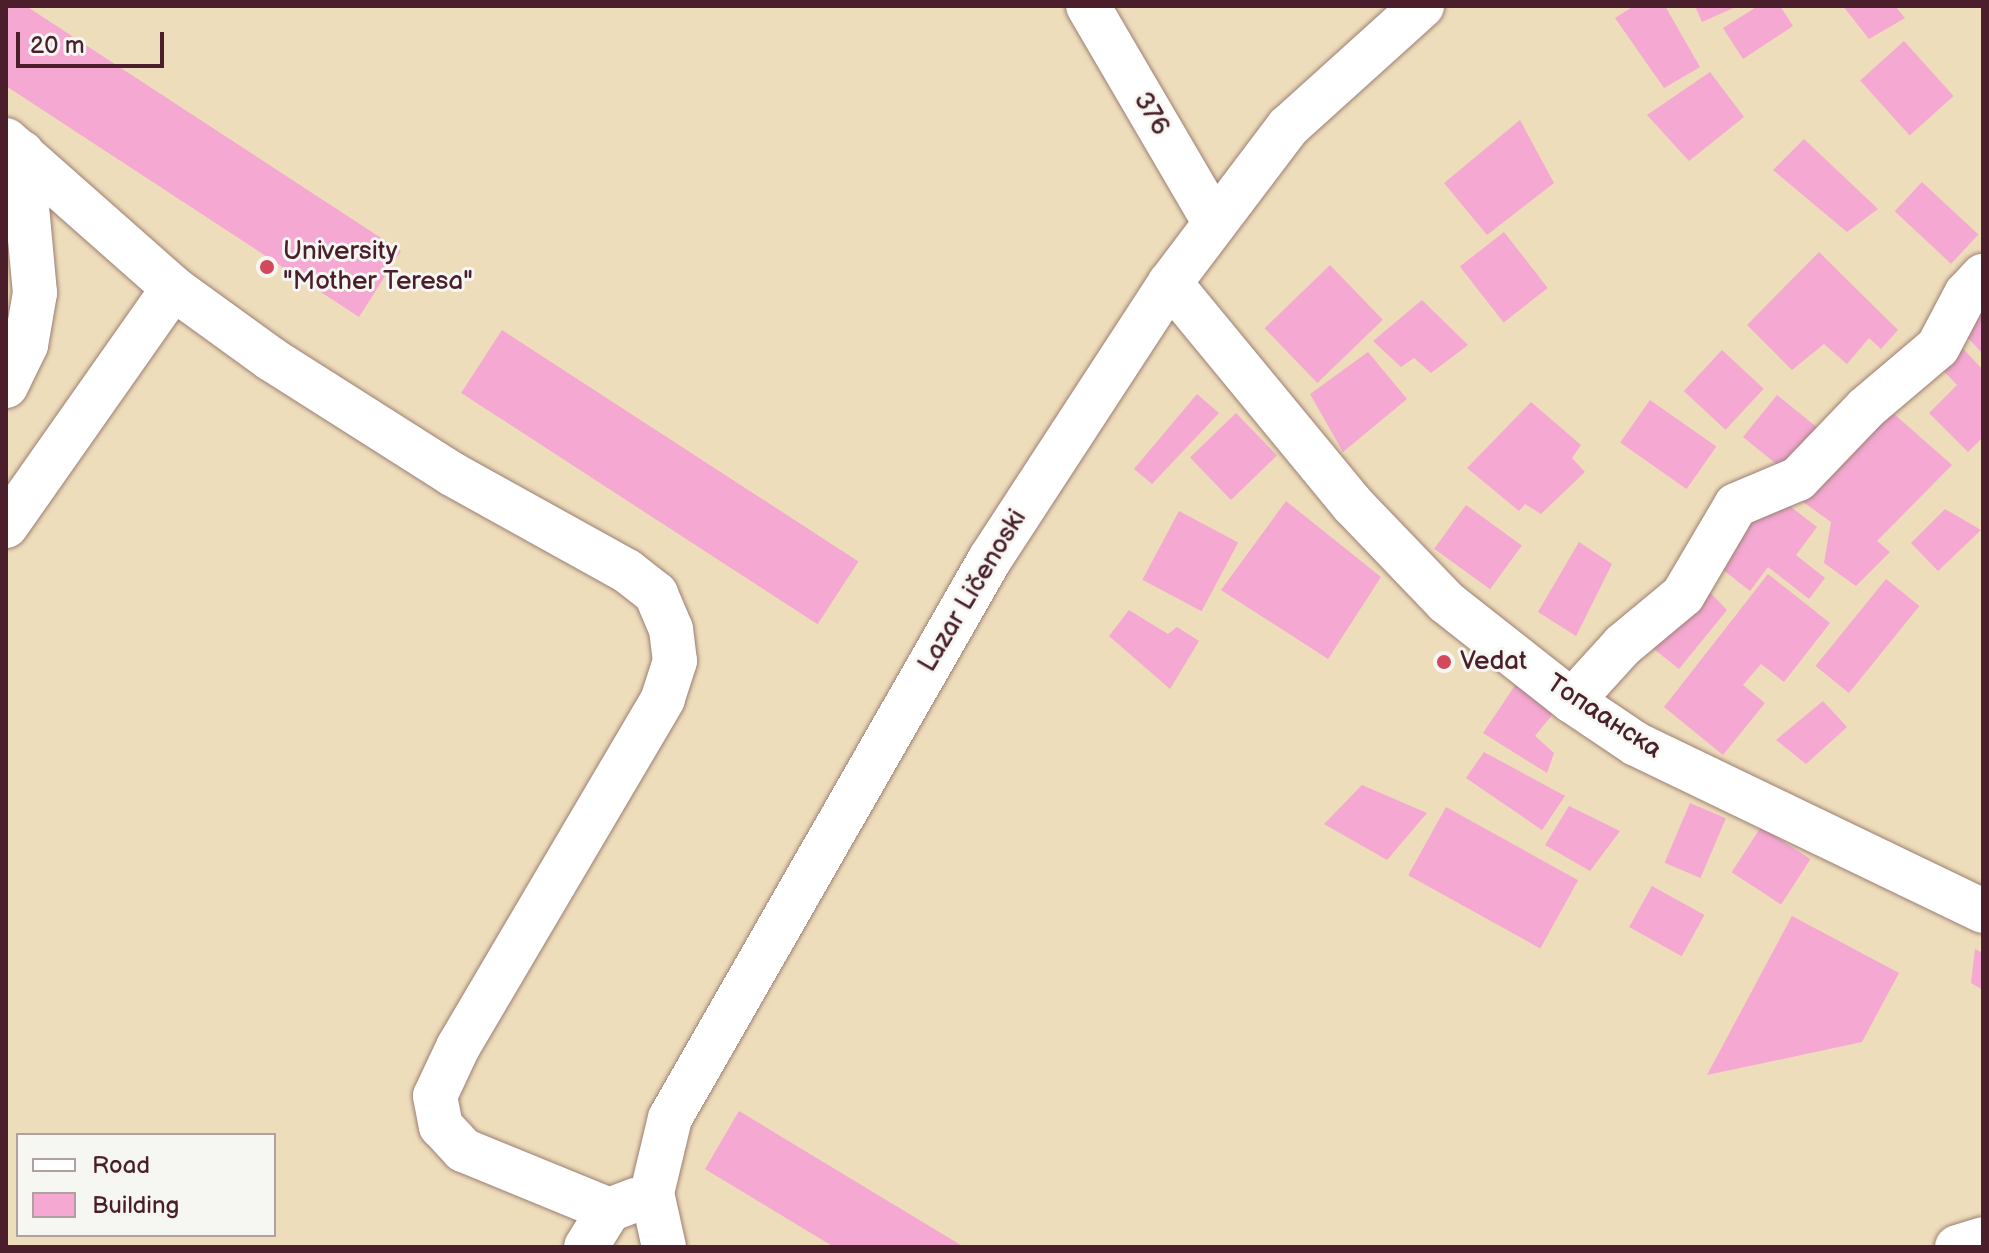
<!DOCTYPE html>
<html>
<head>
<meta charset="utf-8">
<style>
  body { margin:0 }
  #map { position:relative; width:1989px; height:1253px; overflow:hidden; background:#edb; font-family:"Balsamiq Sans",sans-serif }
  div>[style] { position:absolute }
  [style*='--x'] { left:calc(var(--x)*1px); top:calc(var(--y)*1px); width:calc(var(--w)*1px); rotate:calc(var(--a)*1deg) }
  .building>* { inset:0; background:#f4a8d2; transform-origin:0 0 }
  .roads { filter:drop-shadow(0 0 2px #9c7e73) drop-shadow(0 0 2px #9c7e73) }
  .minor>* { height:44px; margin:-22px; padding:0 22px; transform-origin:22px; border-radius:22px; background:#fff }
  .dots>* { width:22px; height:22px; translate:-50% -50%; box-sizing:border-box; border:4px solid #f6f6f2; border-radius:50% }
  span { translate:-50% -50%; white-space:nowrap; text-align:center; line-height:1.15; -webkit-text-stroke:6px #f6f6f2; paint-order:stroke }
  .street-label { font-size:26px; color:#4a1f2b }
  .poi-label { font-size:26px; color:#4a1f2b }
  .left { translate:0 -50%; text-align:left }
  .frame { position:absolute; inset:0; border:8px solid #4a1f2b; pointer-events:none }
  .legend { position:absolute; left:16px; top:1133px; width:260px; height:104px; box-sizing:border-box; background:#f6f6f2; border:2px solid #b1a0a2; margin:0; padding:10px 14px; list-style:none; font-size:24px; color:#4a1f2b }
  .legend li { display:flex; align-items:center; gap:16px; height:40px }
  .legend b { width:40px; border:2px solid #b1a0a2 }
  .scale { position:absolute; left:16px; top:32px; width:148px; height:36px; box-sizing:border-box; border:4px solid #4a1f2b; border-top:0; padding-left:10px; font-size:24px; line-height:28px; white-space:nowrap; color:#4a1f2b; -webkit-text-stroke:6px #f6f6f2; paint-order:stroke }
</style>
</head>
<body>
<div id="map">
  <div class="building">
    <i style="clip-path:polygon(6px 6px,26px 6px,401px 251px,359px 317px,6px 86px)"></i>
    <i style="clip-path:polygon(1634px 6px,1665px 6px,1700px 67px,1664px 88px,1615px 18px)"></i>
    <i style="clip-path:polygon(1695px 6px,1738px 6px,1702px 22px)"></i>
    <i style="clip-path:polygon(1758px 6px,1780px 6px,1793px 26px,1743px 59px,1723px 28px)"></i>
    <i style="clip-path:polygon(1843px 6px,1895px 6px,1905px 18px,1869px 39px)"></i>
    <i style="left:1904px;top:41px;width:74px;height:59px;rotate:48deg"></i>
    <i style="clip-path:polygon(1710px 72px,1744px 117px,1689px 161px,1647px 115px)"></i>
    <i style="clip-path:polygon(1520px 120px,1554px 183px,1487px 235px,1444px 183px)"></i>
    <i style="clip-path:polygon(1804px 139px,1878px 209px,1847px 232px,1773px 170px)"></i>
    <i style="left:1922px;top:182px;width:77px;height:40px;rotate:43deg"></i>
    <i style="left:1504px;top:232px;width:71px;height:56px;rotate:52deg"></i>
    <i style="clip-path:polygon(1819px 252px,1898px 330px,1881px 349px,1869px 338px,1847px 364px,1824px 344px,1792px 370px,1747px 325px)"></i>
    <i style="left:1330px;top:265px;width:76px;height:91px;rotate:46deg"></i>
    <i style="clip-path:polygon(1983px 294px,1983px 354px,1953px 322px)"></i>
    <i style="clip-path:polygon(1422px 300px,1468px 345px,1431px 373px,1414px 358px,1401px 367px,1373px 341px)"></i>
    <i style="left:502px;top:330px;width:425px;height:75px;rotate:33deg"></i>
    <i style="clip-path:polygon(1957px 342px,1983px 370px,1983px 437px,1968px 452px,1929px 413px,1957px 385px,1936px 363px)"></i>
    <i style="left:1722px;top:350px;width:57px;height:56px;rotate:43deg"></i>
    <i style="clip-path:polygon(1368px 352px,1407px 399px,1343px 452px,1310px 394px)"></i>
    <i style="clip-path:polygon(1197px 394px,1219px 413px,1152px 484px,1134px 469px)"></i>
    <i style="left:1777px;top:395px;width:62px;height:54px;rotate:39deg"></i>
    <i style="left:1650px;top:400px;width:81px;height:52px;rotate:35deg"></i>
    <i style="clip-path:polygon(1531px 402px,1581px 445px,1572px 458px,1585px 472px,1541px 514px,1525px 504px,1519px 511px,1467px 468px)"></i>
    <i style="clip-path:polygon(1885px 406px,1952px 465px,1877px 541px,1890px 552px,1856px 586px,1824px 563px,1831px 522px,1799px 499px)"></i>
    <i style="left:1236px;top:413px;width:59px;height:64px;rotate:46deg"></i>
    <i style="clip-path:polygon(1769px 490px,1817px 527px,1796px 555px,1825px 578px,1809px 599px,1768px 567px,1750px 591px,1713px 562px)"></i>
    <i style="clip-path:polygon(1286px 501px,1381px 577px,1328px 659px,1221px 590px)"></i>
    <i style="left:1466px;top:505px;width:69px;height:54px;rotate:36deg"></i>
    <i style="clip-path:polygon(1945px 509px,1981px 530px,1938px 571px,1911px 543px)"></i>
    <i style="left:1179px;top:511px;width:67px;height:78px;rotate:28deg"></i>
    <i style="clip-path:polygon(1579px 542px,1612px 564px,1576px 636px,1538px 612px)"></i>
    <i style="clip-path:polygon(1768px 574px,1830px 623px,1784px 682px,1761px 664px,1743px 685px,1765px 703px,1723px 755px,1664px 707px)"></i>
    <i style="left:1886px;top:579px;width:43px;height:112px;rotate:39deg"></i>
    <i style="clip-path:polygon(1702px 584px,1727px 610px,1679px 669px,1645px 642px)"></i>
    <i style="clip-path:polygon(1129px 610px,1168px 634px,1177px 627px,1199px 641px,1170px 689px,1109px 636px)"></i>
    <i style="clip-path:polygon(1516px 684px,1556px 710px,1535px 736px,1554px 753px,1547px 773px,1483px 733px)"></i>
    <i style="clip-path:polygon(1823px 701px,1847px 727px,1806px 764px,1776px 740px)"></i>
    <i style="clip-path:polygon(1484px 752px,1565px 796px,1542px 830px,1466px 778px)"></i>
    <i style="clip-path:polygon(1362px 785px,1427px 813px,1387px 860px,1324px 824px)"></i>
    <i style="left:1690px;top:803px;width:39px;height:65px;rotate:23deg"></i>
    <i style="clip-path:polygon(1569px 806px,1620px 831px,1590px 871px,1545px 845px)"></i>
    <i style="left:1446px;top:807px;width:151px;height:78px;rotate:29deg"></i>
    <i style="left:1761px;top:827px;width:59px;height:54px;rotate:33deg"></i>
    <i style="left:1652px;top:886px;width:60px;height:47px;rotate:29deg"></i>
    <i style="clip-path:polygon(1792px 916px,1899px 973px,1862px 1042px,1707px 1075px)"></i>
    <i style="clip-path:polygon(1975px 949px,1983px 953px,1983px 990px,1971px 983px)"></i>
    <i style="clip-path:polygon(739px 1111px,964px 1247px,834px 1247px,705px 1169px)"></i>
  </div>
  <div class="roads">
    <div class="minor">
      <i style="--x:1088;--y:6;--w:251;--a:59.7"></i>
      <i style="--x:6;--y:140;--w:223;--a:41.5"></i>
      <i style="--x:173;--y:288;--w:121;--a:35.9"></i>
      <i style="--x:271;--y:359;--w:214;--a:32.4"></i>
      <i style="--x:452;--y:474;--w:200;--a:29"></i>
      <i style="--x:627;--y:571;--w:37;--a:38"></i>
      <i style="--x:656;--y:594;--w:38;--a:67"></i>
      <i style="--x:671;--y:629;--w:32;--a:83"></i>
      <i style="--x:675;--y:661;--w:40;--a:108"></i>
      <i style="--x:663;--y:699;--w:404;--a:120.5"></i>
      <i style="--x:458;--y:1047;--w:54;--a:115.1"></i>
      <i style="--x:435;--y:1096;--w:31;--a:79"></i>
      <i style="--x:441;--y:1126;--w:33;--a:47"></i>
      <i style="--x:463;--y:1150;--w:158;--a:22.3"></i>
      <i style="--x:1170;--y:283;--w:288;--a:50.5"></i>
      <i style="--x:1353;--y:505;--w:134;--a:46.2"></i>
      <i style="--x:1446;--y:602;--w:160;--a:38.2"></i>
      <i style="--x:1572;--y:701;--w:77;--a:33.9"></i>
      <i style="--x:1636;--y:744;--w:385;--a:25.7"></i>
      <i style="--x:6;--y:386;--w:46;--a:-64"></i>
      <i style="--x:26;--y:345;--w:53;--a:-80.2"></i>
      <i style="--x:35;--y:293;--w:141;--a:-95.3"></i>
      <i style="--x:6;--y:526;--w:291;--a:-54.9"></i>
      <i style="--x:1572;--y:701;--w:76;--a:-47.7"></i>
      <i style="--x:1623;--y:645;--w:78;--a:-39.8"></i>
      <i style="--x:1683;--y:595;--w:104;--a:-59.5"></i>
      <i style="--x:1736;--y:505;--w:67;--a:-22.8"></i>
      <i style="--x:1798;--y:479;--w:98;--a:-46.2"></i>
      <i style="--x:1866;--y:408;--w:94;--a:-40.3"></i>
      <i style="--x:1938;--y:347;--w:60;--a:-62.2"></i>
      <i style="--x:1966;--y:294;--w:25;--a:-47"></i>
      <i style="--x:586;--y:1247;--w:44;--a:-58.1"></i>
      <i style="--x:609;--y:1210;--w:28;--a:-21"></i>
      <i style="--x:664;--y:1247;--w:55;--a:-102.5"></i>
      <i style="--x:652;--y:1193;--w:77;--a:-76.5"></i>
      <i style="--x:670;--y:1118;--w:644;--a:-60.21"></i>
      <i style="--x:990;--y:559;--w:330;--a:-56.9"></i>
      <i style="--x:1170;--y:283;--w:196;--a:-52.9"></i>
      <i style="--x:1288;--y:127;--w:181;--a:-42.1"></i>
      <i style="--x:1957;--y:1247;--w:27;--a:-17"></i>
    </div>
  </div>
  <div class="dots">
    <i style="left:267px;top:267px;background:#d1495b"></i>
    <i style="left:1444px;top:662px;background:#d1495b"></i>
  </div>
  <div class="street-label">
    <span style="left:1151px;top:114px;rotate:60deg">376</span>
    <span style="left:973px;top:591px;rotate:-59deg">Lazar Ličenoski</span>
    <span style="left:1604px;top:717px;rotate:33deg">Топаанска</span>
  </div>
  <div class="poi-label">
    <span class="left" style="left:283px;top:267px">University<br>"Mother Teresa"</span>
    <span class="left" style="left:1460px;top:662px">Vedat</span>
  </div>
  <div class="frame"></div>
  <ul class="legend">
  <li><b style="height:10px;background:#fff"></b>Road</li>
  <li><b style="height:22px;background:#f4a8d2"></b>Building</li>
  </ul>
  <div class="scale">20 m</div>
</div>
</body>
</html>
